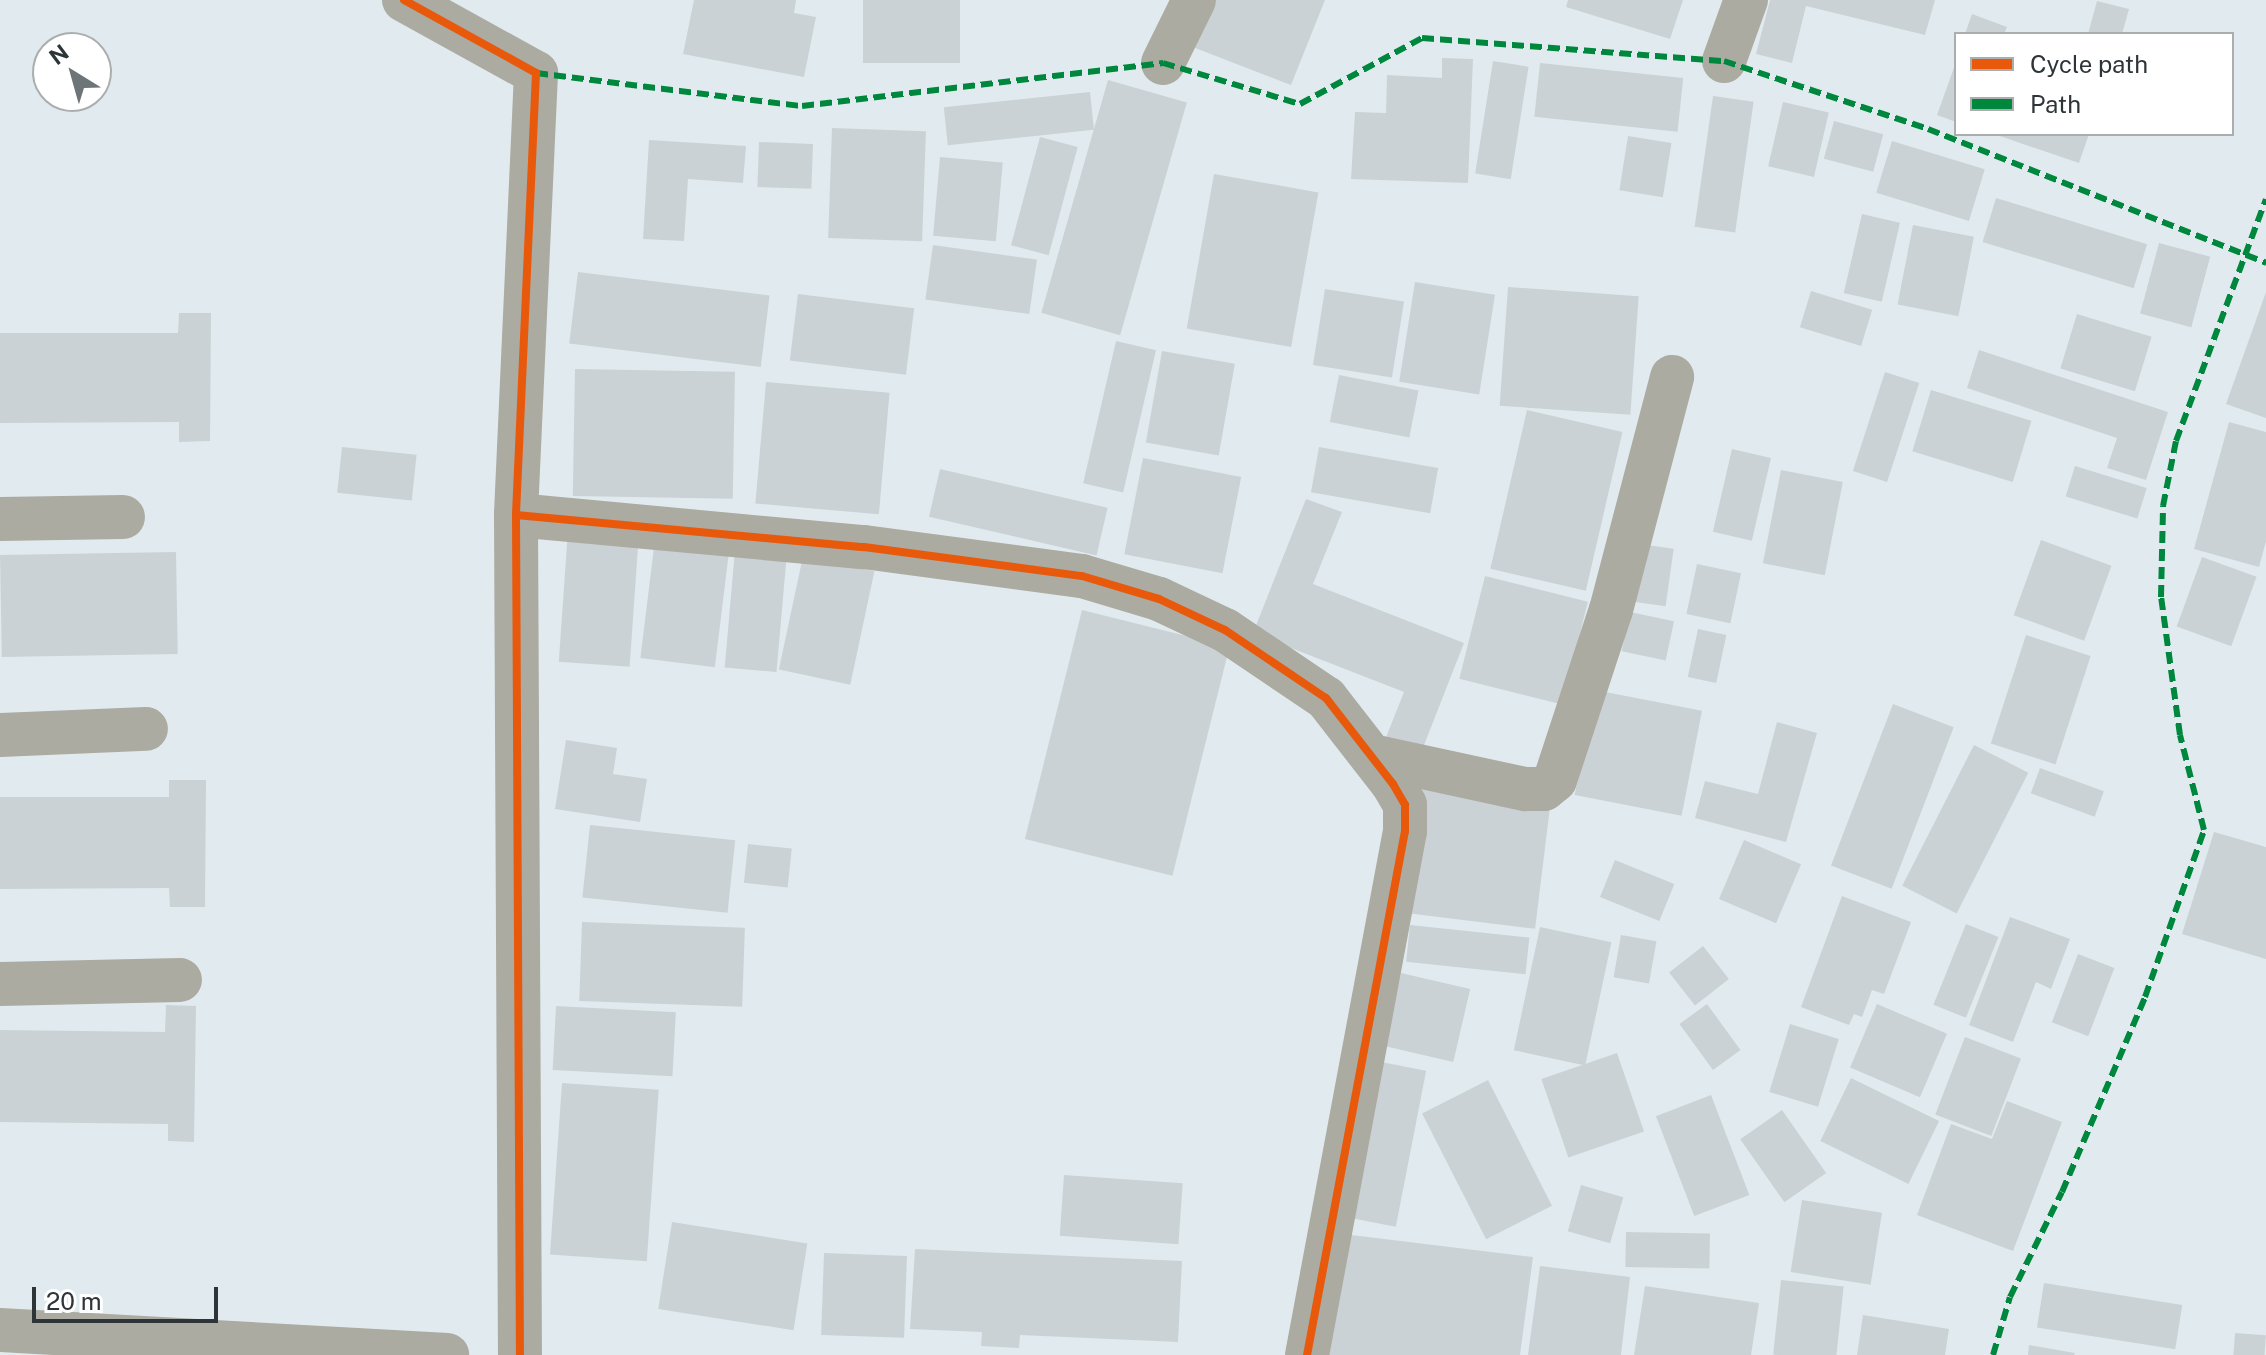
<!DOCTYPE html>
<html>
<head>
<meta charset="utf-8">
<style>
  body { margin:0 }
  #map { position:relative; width:2266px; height:1355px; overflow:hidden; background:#e1ebef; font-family:"Public Sans",sans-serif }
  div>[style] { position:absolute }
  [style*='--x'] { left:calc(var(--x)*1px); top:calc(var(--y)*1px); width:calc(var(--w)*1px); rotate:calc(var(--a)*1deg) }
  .building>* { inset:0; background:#cad2d5; transform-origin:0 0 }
  .minor>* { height:44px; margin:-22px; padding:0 22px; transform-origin:22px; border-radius:22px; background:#ababa2 }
  .quiet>* { height:6px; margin-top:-3px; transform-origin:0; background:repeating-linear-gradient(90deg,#00873e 0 12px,transparent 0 18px) }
  .cycleway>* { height:8px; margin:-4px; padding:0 4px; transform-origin:4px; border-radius:4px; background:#e8590c }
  span { translate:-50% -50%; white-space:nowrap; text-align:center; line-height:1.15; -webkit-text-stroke:6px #fff; paint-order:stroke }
  .legend { position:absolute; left:1954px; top:32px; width:280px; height:104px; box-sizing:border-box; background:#fff; border:2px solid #abaeaf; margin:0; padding:10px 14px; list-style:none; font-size:24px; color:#2e3538 }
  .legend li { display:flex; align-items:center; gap:16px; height:40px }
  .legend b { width:40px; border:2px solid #abaeaf }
  .north { position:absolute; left:32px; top:32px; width:80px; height:80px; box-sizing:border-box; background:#fff; border:2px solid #abaeaf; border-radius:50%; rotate:323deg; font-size:22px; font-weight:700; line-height:32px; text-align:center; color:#2e3538 }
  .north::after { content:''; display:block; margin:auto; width:28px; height:36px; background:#6d7578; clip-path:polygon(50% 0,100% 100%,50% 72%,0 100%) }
  .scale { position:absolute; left:32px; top:1287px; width:186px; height:36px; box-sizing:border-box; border:4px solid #2e3538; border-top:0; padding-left:10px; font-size:24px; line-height:28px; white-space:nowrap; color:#2e3538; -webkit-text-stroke:6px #fff; paint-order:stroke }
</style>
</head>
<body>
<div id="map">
  <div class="building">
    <i style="clip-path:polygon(694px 0,796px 0,794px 13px,816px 17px,804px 77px,683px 54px)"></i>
    <i style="left:863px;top:0;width:97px;height:63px"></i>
    <i style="clip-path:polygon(1208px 0,1325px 0,1291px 85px,1190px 46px)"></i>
    <i style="clip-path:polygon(1568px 0,1683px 0,1670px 39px,1566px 7px)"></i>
    <i style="clip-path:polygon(1770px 0,1935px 0,1925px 35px,1806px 6px,1792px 63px,1756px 54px)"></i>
    <i style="clip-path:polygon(2097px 1px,2129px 9px,2122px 34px,2088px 34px)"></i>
    <i style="clip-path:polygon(1972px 14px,2007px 27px,2004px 34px,1965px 34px)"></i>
    <i style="clip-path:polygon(1442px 58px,1473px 59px,1468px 183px,1351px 179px,1355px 112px,1386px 113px,1387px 75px,1442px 78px)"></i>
    <i style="left:1493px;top:61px;width:36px;height:114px;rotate:9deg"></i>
    <i style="clip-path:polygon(1956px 62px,1956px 122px,1937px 115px)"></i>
    <i style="left:1540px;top:63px;width:144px;height:54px;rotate:6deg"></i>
    <i style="left:1108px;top:80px;width:82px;height:242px;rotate:16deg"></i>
    <i style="left:1090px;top:92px;width:38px;height:147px;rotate:84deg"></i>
    <i style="left:1713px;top:96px;width:41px;height:132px;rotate:8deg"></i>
    <i style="left:1783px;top:102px;width:47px;height:66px;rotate:13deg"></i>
    <i style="left:1834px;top:121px;width:51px;height:39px;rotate:15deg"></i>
    <i style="left:832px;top:128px;width:94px;height:110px;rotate:2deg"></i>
    <i style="clip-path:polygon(1994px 134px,2089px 134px,2079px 163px)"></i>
    <i style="left:1628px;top:136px;width:44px;height:55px;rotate:9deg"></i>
    <i style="left:1040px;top:137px;width:39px;height:112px;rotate:15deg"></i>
    <i style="clip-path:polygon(649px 140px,746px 146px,743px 183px,688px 179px,684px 241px,643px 239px)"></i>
    <i style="left:1892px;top:141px;width:97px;height:54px;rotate:17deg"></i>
    <i style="left:759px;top:142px;width:54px;height:45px;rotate:2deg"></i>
    <i style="left:940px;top:157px;width:63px;height:79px;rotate:5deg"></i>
    <i style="left:1214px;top:174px;width:106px;height:157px;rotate:10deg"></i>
    <i style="left:1996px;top:198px;width:158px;height:46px;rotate:17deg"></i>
    <i style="left:1862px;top:214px;width:39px;height:81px;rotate:13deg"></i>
    <i style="left:1913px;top:225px;width:62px;height:81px;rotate:11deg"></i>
    <i style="left:2159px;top:243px;width:53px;height:73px;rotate:15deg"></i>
    <i style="left:933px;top:245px;width:105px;height:55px;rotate:8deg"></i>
    <i style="left:578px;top:272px;width:193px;height:72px;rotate:7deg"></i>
    <i style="left:1415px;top:282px;width:81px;height:101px;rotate:9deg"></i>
    <i style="left:1508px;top:287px;width:131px;height:119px;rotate:4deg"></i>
    <i style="left:1325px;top:289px;width:80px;height:77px;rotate:9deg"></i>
    <i style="left:1811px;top:291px;width:64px;height:38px;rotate:17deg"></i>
    <i style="clip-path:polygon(2266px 292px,2266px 418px,2226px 404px)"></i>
    <i style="left:798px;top:294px;width:117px;height:67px;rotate:7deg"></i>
    <i style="clip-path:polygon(179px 313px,211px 313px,210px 441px,179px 442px,179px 422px,0 423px,0 333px,178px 333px)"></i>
    <i style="left:2077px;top:314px;width:78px;height:57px;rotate:17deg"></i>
    <i style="left:1116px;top:341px;width:41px;height:146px;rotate:13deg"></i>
    <i style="clip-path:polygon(1979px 350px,2168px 412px,2146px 480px,2107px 468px,2117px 438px,1967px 388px)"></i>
    <i style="left:1162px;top:351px;width:74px;height:93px;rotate:10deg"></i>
    <i style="left:575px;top:369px;width:160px;height:127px;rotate:1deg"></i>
    <i style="left:1885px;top:372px;width:36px;height:104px;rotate:18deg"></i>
    <i style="left:1339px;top:375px;width:81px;height:48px;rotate:11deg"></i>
    <i style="left:766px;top:382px;width:124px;height:122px;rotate:5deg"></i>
    <i style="left:1931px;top:390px;width:105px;height:64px;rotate:17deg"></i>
    <i style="left:1527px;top:410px;width:98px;height:163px;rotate:13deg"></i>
    <i style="clip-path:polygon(2229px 422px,2266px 432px,2266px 541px,2259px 567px,2194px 549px)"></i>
    <i style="left:342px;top:447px;width:75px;height:46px;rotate:6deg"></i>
    <i style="left:1319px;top:447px;width:121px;height:46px;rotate:10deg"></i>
    <i style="left:1732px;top:449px;width:40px;height:85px;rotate:13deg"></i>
    <i style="left:1143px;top:458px;width:100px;height:98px;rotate:11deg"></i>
    <i style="left:2075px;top:466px;width:75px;height:32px;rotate:17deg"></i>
    <i style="left:940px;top:469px;width:172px;height:49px;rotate:13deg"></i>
    <i style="left:1781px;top:470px;width:63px;height:95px;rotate:11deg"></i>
    <i style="clip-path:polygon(1306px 499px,1342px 512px,1313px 584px,1464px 643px,1419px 758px,1383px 745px,1404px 692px,1253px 633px)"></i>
    <i style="left:568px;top:530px;width:71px;height:132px;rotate:4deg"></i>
    <i style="left:655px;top:539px;width:75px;height:120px;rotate:7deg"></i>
    <i style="left:2041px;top:540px;width:75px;height:80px;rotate:20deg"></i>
    <i style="left:1640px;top:544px;width:34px;height:58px;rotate:8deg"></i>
    <i style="left:735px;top:550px;width:52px;height:118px;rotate:5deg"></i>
    <i style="left:176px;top:552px;width:102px;height:176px;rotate:89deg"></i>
    <i style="left:803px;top:556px;width:73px;height:116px;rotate:12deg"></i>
    <i style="left:2202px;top:557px;width:58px;height:74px;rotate:20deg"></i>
    <i style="left:1697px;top:564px;width:45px;height:51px;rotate:12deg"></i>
    <i style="left:1485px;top:576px;width:106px;height:106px;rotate:14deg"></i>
    <i style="left:1082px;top:610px;width:152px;height:236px;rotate:14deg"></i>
    <i style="left:1630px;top:612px;width:45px;height:40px;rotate:12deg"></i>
    <i style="left:1698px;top:629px;width:29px;height:49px;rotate:12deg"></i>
    <i style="left:2026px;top:635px;width:68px;height:114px;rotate:18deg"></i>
    <i style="left:1595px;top:690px;width:109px;height:107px;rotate:11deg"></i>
    <i style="left:1893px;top:704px;width:65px;height:173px;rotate:21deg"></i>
    <i style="clip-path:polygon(1777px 722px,1817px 733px,1786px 842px,1695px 818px,1705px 781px,1758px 794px)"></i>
    <i style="clip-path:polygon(566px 740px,617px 748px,613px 774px,647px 779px,640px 822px,555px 809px)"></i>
    <i style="left:1974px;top:745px;width:61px;height:158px;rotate:27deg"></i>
    <i style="left:2040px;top:768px;width:68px;height:27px;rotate:20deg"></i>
    <i style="clip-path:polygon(169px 780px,206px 780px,205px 907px,170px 907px,169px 888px,0 889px,0 797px,169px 797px)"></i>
    <i style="left:1422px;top:783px;width:130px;height:131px;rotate:7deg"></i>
    <i style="left:590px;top:825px;width:146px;height:73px;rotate:6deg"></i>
    <i style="clip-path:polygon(2214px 832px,2266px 847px,2266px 959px,2182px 934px)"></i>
    <i style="left:1744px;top:840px;width:62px;height:64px;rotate:23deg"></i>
    <i style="left:748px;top:844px;width:44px;height:39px;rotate:6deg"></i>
    <i style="left:1615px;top:860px;width:64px;height:40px;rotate:22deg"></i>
    <i style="clip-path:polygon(1842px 896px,1911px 922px,1884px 994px,1872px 990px,1862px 1017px,1854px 1014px,1849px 1025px,1801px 1007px)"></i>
    <i style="clip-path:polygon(2010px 917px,2070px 939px,2051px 989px,2036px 982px,2013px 1042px,1969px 1025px)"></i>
    <i style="left:582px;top:922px;width:163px;height:79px;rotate:2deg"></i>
    <i style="left:1966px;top:924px;width:35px;height:87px;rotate:22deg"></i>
    <i style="left:1410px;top:925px;width:120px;height:37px;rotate:6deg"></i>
    <i style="left:1540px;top:927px;width:73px;height:126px;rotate:12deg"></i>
    <i style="left:1621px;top:935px;width:36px;height:43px;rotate:10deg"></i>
    <i style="left:1703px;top:946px;width:42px;height:43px;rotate:52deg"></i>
    <i style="left:2078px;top:954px;width:39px;height:73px;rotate:21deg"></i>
    <i style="left:1401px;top:973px;width:71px;height:75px;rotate:13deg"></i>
    <i style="left:1707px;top:1004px;width:57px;height:34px;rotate:54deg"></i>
    <i style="left:1877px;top:1004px;width:76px;height:69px;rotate:23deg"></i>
    <i style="clip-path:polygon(166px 1005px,196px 1006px,194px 1142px,168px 1141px,168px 1124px,0 1122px,0 1030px,165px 1032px)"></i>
    <i style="left:556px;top:1006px;width:120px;height:64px;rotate:3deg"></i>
    <i style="left:1790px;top:1024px;width:51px;height:71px;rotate:17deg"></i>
    <i style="left:1965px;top:1037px;width:60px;height:83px;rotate:21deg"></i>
    <i style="left:1617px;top:1053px;width:83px;height:80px;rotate:71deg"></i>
    <i style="left:1381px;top:1062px;width:46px;height:159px;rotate:11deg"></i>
    <i style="left:1851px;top:1078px;width:98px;height:70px;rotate:26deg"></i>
    <i style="left:1488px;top:1080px;width:141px;height:74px;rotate:63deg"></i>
    <i style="left:562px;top:1083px;width:97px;height:172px;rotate:4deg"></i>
    <i style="left:1711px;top:1095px;width:107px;height:59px;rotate:69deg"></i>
    <i style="clip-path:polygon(2007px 1101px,2062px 1122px,2013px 1251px,1917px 1215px,1951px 1124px,1992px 1139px)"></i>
    <i style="left:1782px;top:1110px;width:77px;height:51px;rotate:55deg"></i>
    <i style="left:1064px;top:1175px;width:119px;height:61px;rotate:4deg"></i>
    <i style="left:1581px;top:1185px;width:44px;height:48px;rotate:16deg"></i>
    <i style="left:1802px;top:1200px;width:81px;height:73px;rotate:9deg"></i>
    <i style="left:672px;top:1222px;width:137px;height:88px;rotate:9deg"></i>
    <i style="left:1626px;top:1232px;width:84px;height:35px;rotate:1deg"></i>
    <i style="clip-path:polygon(1343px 1234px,1533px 1257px,1520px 1355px,1328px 1355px)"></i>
    <i style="clip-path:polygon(915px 1249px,1182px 1261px,1178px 1342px,1020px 1335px,1019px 1348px,981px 1346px,982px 1332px,910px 1329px)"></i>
    <i style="left:824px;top:1253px;width:83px;height:82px;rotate:2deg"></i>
    <i style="clip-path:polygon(1540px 1266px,1630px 1277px,1621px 1355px,1528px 1355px)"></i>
    <i style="left:1781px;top:1280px;width:63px;height:75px;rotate:6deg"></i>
    <i style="left:2044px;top:1283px;width:140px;height:45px;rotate:9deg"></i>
    <i style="clip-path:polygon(1645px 1286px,1759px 1303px,1751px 1355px,1634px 1355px)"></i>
    <i style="clip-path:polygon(1863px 1315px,1949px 1329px,1945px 1355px,1857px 1355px)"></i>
    <i style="left:2235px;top:1333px;width:31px;height:22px;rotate:4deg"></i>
    <i style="clip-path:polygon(2029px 1345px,2075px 1353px,2074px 1355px,2028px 1355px)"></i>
  </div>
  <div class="minor">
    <i style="--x:404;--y:0;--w:151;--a:28.9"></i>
    <i style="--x:536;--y:73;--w:442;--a:92.6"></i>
    <i style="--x:516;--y:515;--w:840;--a:89.73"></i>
    <i style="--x:1724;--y:61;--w:65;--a:-70.2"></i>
    <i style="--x:1163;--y:63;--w:70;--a:-63.8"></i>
    <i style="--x:516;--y:515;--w:349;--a:5.3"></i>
    <i style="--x:864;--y:547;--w:220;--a:7.6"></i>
    <i style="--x:1082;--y:576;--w:80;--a:16.6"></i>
    <i style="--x:1159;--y:599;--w:73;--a:25.2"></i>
    <i style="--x:1225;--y:630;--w:122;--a:34"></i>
    <i style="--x:1326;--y:698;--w:109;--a:52.1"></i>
    <i style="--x:1393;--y:784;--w:24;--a:60"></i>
    <i style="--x:1405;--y:805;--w:26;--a:90"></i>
    <i style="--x:1405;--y:831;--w:533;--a:100.59"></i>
    <i style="--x:0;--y:519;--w:123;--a:-0.9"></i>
    <i style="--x:0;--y:735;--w:146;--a:-2.4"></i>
    <i style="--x:1372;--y:756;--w:157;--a:12.2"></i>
    <i style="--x:1525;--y:789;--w:19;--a:0"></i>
    <i style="--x:1544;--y:789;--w:14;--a:-39"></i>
    <i style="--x:1555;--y:780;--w:179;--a:-71.8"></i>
    <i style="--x:1611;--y:610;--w:241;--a:-75.3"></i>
    <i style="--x:0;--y:984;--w:180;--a:-1.3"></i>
    <i style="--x:0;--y:1330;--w:448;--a:3.2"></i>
  </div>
  <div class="quiet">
    <i style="--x:536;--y:73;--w:268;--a:7.1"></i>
    <i style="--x:802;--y:106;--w:364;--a:-6.8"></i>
    <i style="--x:1163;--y:63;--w:143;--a:16.7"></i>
    <i style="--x:1300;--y:104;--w:139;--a:-28.4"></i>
    <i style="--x:1422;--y:38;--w:303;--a:4.4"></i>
    <i style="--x:1724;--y:61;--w:215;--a:18.4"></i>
    <i style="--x:1928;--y:129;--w:364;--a:21.6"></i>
    <i style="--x:1993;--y:1355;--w:60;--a:-73.7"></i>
    <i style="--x:2010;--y:1297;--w:117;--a:-63.7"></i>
    <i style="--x:2062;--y:1192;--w:212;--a:-66.9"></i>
    <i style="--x:2145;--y:997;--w:177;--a:-70.5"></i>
    <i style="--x:2204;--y:830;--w:98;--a:-104.2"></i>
    <i style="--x:2180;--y:735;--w:139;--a:-97.8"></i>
    <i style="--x:2161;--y:597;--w:91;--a:-88.7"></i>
    <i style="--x:2163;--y:506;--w:66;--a:-78.7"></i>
    <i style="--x:2176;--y:441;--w:258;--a:-69.6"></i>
  </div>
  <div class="cycleway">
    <i style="--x:404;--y:0;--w:151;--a:28.9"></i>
    <i style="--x:536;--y:73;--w:442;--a:92.6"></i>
    <i style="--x:516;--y:515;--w:840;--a:89.73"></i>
    <i style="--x:516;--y:515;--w:349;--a:5.3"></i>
    <i style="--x:864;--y:547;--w:220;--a:7.6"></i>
    <i style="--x:1082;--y:576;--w:80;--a:16.6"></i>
    <i style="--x:1159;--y:599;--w:73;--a:25.2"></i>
    <i style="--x:1225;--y:630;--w:122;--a:34"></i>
    <i style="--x:1326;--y:698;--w:109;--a:52.1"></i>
    <i style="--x:1393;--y:784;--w:24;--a:60"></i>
    <i style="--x:1405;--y:805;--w:26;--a:90"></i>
    <i style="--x:1405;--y:831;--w:533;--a:100.59"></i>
  </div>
  <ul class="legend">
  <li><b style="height:10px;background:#e8590c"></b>Cycle path</li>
  <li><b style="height:10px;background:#00873e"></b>Path</li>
  </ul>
  <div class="north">N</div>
  <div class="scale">20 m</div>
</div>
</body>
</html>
